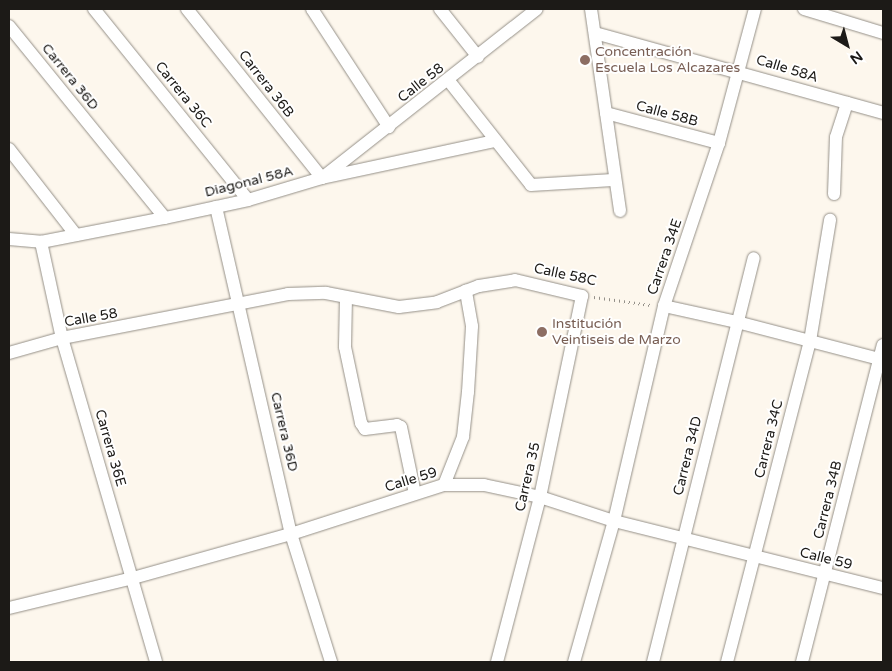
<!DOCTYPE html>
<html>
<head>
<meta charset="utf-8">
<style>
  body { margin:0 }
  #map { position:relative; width:892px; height:671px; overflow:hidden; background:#fdf7ed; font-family:"Varela Round",sans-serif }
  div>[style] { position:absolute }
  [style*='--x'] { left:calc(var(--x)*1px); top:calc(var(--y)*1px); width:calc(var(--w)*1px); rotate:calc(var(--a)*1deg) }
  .path>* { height:2.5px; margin-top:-1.25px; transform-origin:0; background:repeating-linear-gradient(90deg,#949089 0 1px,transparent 0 5px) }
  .roads { filter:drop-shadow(0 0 1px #959088) drop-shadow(0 0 1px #959088) }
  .street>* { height:12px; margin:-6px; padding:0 6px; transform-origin:6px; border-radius:6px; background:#fff }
  .dots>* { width:14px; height:14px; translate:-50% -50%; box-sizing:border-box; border:2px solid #fff; border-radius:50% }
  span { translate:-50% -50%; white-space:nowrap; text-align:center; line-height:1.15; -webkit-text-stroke:4px #fff; paint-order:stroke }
  .education-label { font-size:14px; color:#785e54 }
  .left { translate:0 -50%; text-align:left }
  .street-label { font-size:14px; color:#1c1a17 }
  .frame { position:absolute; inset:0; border:10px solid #1c1a17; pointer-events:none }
  .north { position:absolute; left:822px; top:20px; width:50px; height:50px; -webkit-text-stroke:4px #fff; paint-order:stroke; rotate:143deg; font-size:14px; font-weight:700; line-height:20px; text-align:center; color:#1c1a17 }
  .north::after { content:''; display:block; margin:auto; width:18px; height:22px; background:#1c1a17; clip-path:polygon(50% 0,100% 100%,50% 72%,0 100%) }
</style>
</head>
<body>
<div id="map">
  <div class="path">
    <i style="--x:594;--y:297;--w:57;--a:8.1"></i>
  </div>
  <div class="roads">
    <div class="street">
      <i style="--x:94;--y:9;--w:245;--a:51.1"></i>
      <i style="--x:187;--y:9;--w:216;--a:51.4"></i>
      <i style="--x:322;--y:178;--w:273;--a:-38.2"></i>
      <i style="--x:312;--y:9;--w:141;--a:56.9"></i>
      <i style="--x:440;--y:9;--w:61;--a:51.6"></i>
      <i style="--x:591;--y:9;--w:204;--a:81.8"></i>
      <i style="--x:804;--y:9;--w:83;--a:16.9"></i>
      <i style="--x:9;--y:26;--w:247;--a:50.9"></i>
      <i style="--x:595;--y:33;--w:299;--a:15.5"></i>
      <i style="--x:449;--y:81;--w:132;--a:51.7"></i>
      <i style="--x:531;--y:185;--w:82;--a:-3.5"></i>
      <i style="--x:606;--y:113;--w:117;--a:14.9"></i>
      <i style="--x:9;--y:149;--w:109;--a:52.1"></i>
      <i style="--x:834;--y:194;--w:57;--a:-88"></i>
      <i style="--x:836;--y:137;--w:36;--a:-72"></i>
      <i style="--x:216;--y:207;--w:335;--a:77.1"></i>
      <i style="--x:291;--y:534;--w:134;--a:72.6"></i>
      <i style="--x:9;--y:239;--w:32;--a:5"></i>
      <i style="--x:41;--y:242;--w:126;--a:-11"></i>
      <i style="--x:165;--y:218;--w:85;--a:-12.2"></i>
      <i style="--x:248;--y:200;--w:77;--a:-16.6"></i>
      <i style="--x:322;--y:178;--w:177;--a:-12.1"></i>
      <i style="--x:41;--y:242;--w:98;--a:77.7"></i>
      <i style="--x:62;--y:338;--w:337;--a:73.8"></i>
      <i style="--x:346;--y:298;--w:49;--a:91.2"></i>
      <i style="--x:345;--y:347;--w:78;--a:78.1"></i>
      <i style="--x:361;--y:423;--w:7;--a:56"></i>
      <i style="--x:365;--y:429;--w:32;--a:-7"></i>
      <i style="--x:397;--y:425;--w:4;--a:27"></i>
      <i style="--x:401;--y:427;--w:68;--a:78.2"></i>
      <i style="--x:664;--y:306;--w:75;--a:12.4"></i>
      <i style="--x:737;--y:322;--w:151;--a:14.6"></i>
      <i style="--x:9;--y:353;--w:55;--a:-15.8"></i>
      <i style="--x:62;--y:338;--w:230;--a:-11"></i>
      <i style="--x:288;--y:294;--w:38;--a:-2"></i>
      <i style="--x:326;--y:293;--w:74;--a:10.9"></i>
      <i style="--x:399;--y:307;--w:38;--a:-7"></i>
      <i style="--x:437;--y:302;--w:45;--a:-20.9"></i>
      <i style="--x:479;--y:286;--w:36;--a:-9"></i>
      <i style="--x:515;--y:280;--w:69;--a:13.4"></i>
      <i style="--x:582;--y:296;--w:205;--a:101.8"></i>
      <i style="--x:540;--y:497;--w:171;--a:104.6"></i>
      <i style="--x:444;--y:485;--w:52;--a:-68.4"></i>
      <i style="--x:463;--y:437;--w:45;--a:-83.7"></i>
      <i style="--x:468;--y:392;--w:66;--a:-86.5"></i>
      <i style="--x:472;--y:326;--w:36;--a:-100"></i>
      <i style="--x:9;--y:608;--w:128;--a:-13.6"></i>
      <i style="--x:133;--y:578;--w:164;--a:-15.6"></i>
      <i style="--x:291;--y:534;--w:161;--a:-17.8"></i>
      <i style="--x:444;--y:485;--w:40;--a:0"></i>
      <i style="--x:484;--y:485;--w:57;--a:12.1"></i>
      <i style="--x:540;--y:497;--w:78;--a:18"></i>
      <i style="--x:614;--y:521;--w:277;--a:14"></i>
      <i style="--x:574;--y:662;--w:147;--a:-74.2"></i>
      <i style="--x:614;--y:521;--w:221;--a:-76.9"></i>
      <i style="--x:664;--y:306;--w:172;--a:-71.4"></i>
      <i style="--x:719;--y:143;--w:139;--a:-75"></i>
      <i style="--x:653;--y:662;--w:416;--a:-76"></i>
      <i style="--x:727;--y:662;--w:332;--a:-75.5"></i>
      <i style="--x:810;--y:341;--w:123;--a:-80.6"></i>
      <i style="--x:802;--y:662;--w:327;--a:-75.7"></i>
    </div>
  </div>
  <div class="dots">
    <i style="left:585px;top:60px;background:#8d6e63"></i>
    <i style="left:542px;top:332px;background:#8d6e63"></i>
  </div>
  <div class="education-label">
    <span class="left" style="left:595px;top:60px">Concentración<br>Escuela Los Alcazares</span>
    <span class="left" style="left:552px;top:332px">Institución<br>Veintiseis de Marzo</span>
  </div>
  <div class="street-label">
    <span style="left:787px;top:69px;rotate:17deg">Calle 58A</span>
    <span style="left:70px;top:77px;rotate:51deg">Carrera 36D</span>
    <span style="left:421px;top:83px;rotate:-38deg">Calle 58</span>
    <span style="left:266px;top:84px;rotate:52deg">Carrera 36B</span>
    <span style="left:183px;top:95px;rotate:51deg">Carrera 36C</span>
    <span style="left:667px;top:114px;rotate:15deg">Calle 58B</span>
    <span style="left:249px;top:182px;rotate:-14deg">Diagonal 58A</span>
    <span style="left:665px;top:257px;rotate:-71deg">Carrera 34E</span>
    <span style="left:565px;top:275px;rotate:12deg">Calle 58C</span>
    <span style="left:91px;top:318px;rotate:-10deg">Calle 58</span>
    <span style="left:284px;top:432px;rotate:77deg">Carrera 36D</span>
    <span style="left:769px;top:439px;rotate:-76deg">Carrera 34C</span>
    <span style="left:110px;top:448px;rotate:74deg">Carrera 36E</span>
    <span style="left:688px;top:456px;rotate:-76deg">Carrera 34D</span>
    <span style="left:528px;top:477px;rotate:-77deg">Carrera 35</span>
    <span style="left:411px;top:480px;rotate:-17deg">Calle 59</span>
    <span style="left:828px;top:500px;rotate:-76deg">Carrera 34B</span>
    <span style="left:826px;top:559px;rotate:14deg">Calle 59</span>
  </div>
  <div class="frame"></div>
  <div class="north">N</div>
</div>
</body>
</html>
